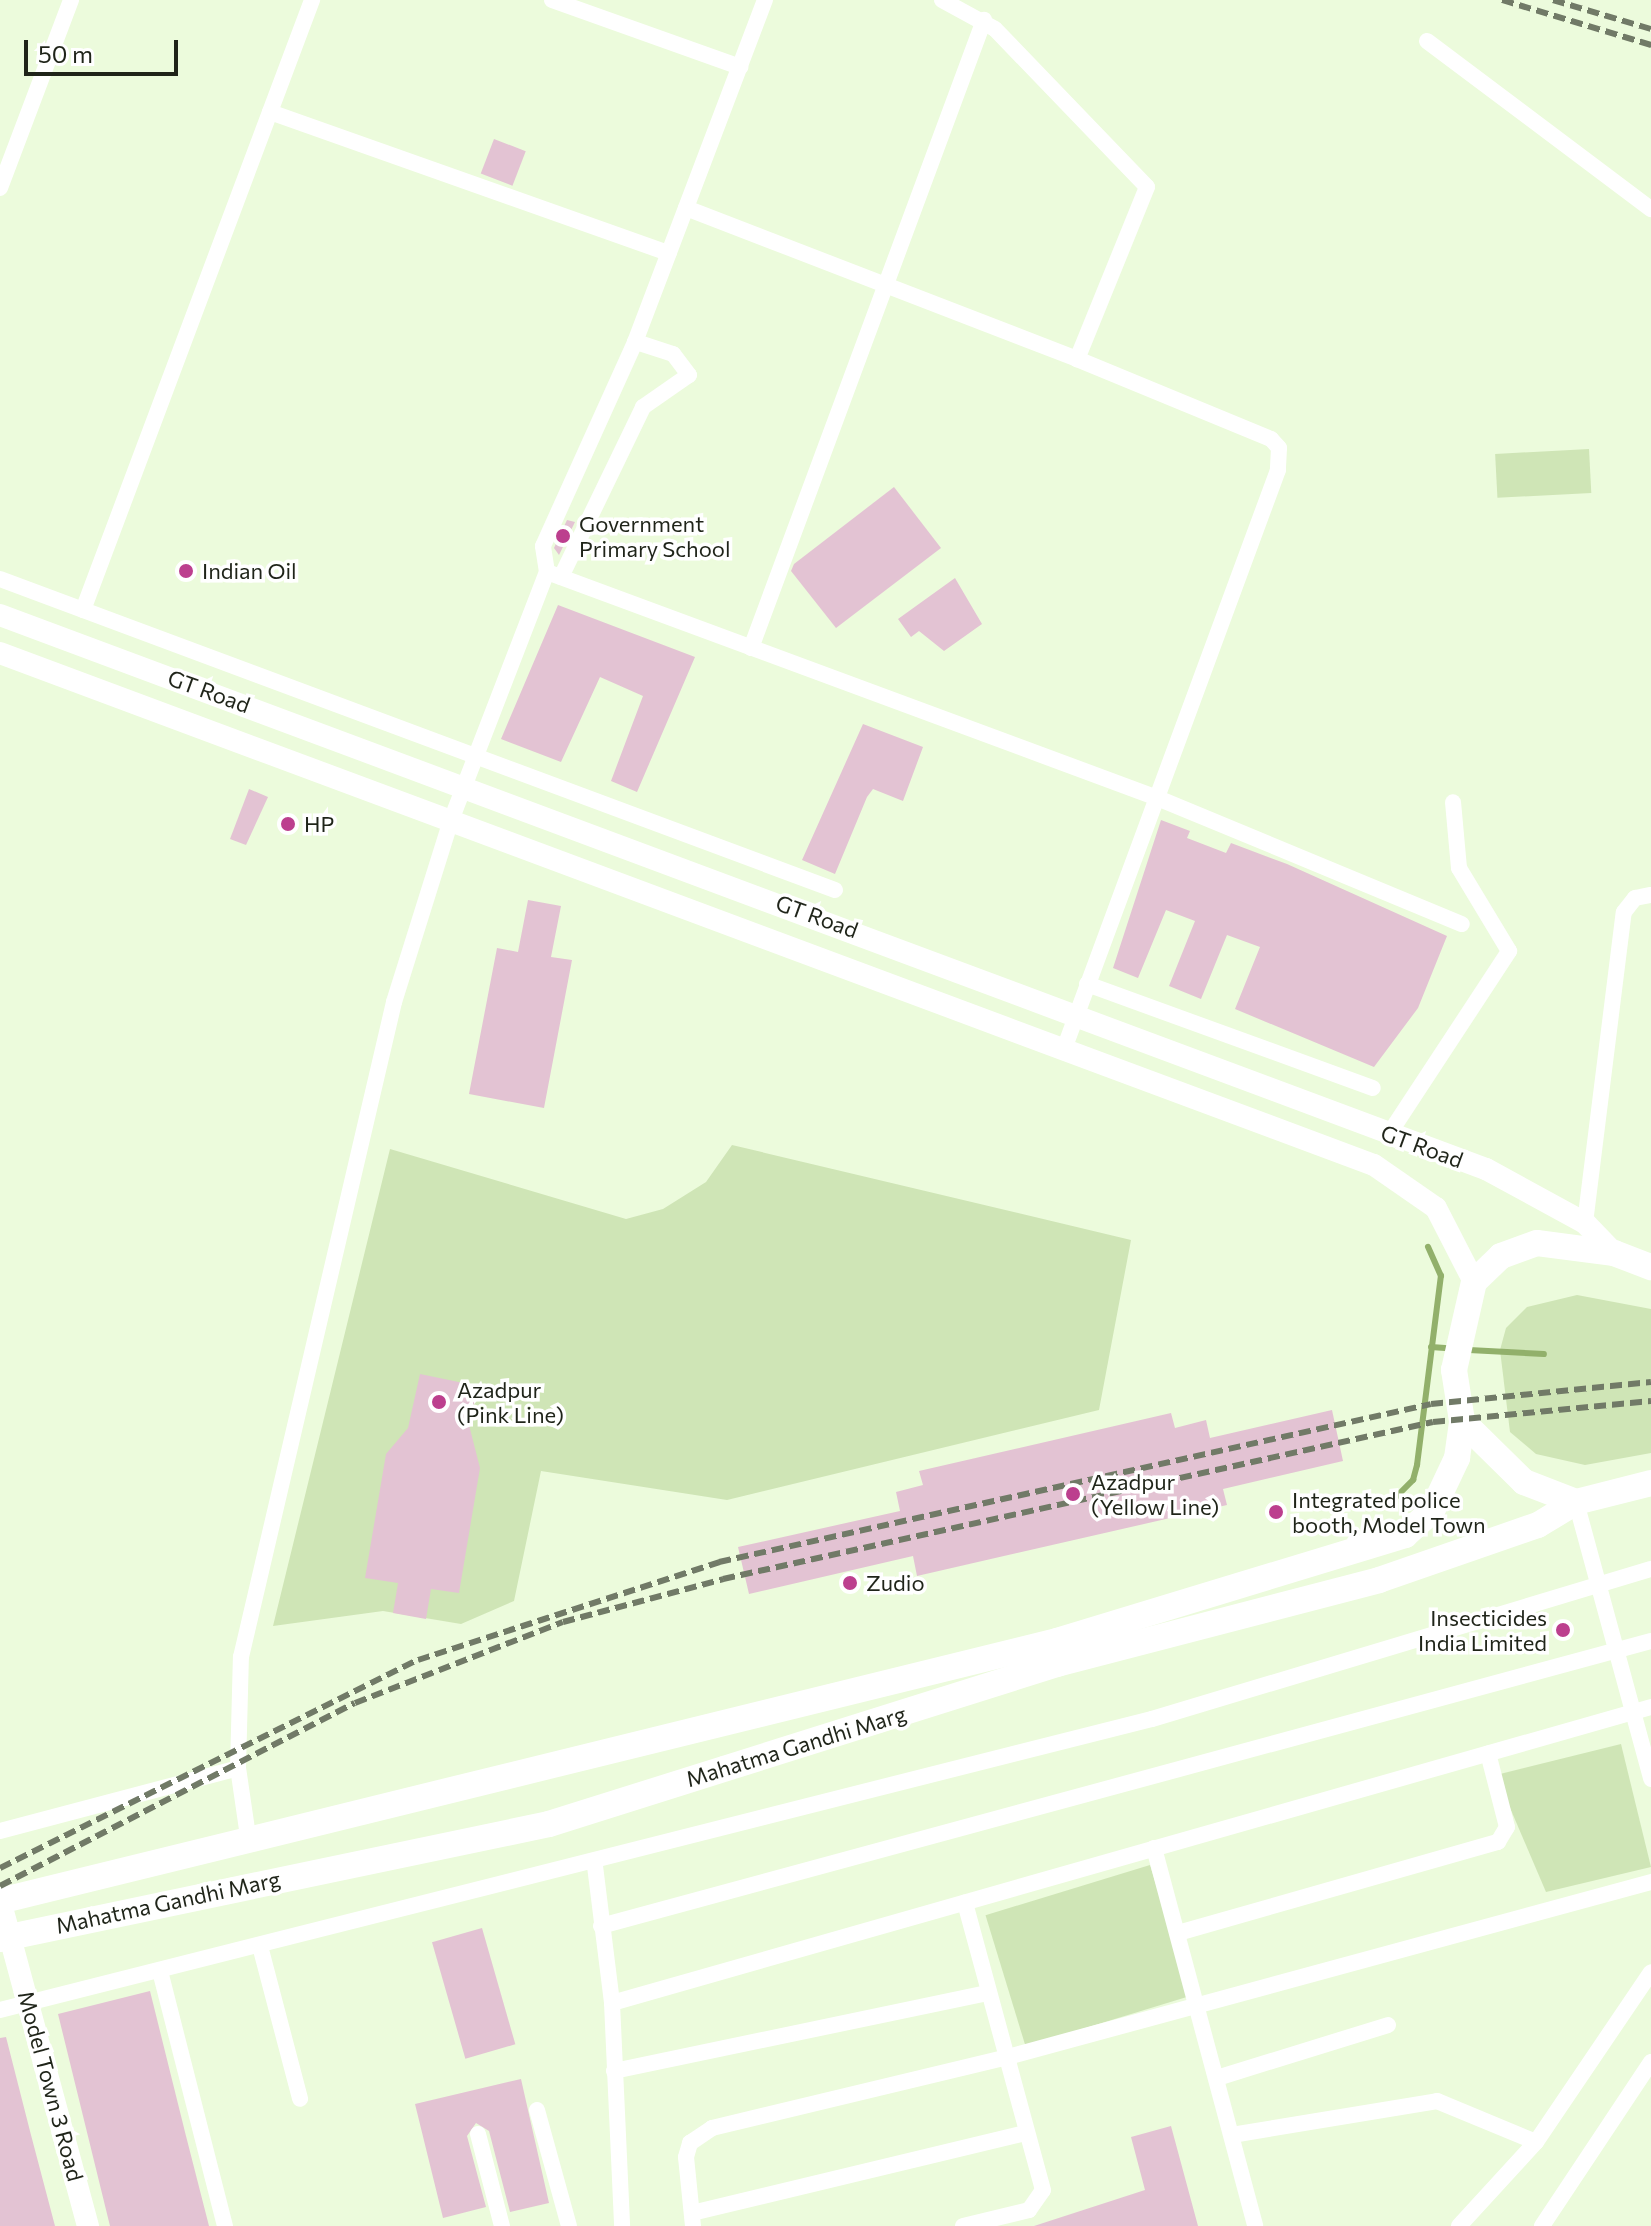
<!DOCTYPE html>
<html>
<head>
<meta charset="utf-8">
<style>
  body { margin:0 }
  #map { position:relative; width:1651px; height:2226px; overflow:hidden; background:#ecfbdc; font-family:Commissioner,sans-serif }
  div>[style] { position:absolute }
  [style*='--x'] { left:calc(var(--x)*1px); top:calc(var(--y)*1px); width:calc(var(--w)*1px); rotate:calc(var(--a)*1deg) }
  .green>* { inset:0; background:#cfe5b6; transform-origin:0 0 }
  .stream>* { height:6px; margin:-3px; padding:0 3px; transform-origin:3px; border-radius:3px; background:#92b06b }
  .building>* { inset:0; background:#e3c3d3; transform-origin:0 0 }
  .street>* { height:16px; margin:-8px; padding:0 8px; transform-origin:8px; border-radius:8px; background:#fff }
  .secondary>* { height:22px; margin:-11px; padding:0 11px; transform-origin:11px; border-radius:11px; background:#fff }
  .primary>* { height:26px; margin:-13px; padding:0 13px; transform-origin:13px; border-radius:13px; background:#fff }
  .rail>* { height:6px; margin-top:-3px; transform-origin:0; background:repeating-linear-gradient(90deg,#717a67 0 12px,transparent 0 18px) }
  .dots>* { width:22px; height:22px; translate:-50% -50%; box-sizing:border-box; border:4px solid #fff; border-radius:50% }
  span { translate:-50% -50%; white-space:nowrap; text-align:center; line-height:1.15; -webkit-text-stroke:7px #fff; paint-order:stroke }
  .poi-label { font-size:22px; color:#1f2419 }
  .left { translate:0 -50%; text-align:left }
  .right { translate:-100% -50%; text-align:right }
  .street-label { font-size:22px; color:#1f2419 }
  .scale { position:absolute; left:24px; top:40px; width:154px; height:36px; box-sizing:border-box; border:4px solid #1f2419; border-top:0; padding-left:10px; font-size:24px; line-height:28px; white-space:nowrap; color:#1f2419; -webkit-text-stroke:6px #fff; paint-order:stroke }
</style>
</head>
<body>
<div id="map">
  <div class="green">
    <i style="left:1589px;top:449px;width:44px;height:94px;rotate:87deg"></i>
    <i style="clip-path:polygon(732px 1145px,1131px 1240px,1099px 1410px,727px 1500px,541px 1471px,514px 1601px,461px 1624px,383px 1611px,273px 1626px,390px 1149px,626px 1219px,663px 1209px,706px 1182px)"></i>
    <i style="clip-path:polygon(1577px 1295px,1651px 1309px,1651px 1453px,1585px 1465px,1536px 1454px,1510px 1432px,1500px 1350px,1506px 1328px,1527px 1307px)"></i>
    <i style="clip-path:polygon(1621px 1744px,1651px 1867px,1546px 1892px,1496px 1775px)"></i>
    <i style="left:1150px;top:1865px;width:137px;height:172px;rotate:73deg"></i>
  </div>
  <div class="stream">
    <i style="--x:1431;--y:1347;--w:14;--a:4"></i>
    <i style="--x:1469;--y:1350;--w:75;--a:3.1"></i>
    <i style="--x:1390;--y:1503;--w:33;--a:-45"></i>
    <i style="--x:1413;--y:1480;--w:16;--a:-75"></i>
    <i style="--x:1417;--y:1465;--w:191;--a:-82.8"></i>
    <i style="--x:1441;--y:1276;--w:32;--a:-114"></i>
  </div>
  <div class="building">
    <i style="left:494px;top:139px;width:34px;height:37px;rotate:21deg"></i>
    <i style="clip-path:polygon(894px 487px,941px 548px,836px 628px,791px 571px,794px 564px)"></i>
    <i style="clip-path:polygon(567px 520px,575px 522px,559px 555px,554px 548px)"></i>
    <i style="clip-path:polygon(955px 578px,982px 624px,944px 651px,919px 631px,911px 637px,898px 619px)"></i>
    <i style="clip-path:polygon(558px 605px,695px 657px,637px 792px,611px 781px,643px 696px,600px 677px,561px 762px,501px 739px)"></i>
    <i style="clip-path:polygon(863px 724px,923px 747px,903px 801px,873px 789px,867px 797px,835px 874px,802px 860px)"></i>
    <i style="clip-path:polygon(249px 789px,268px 797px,246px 845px,230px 839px)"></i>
    <i style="clip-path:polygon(1161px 820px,1190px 831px,1187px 838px,1226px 853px,1231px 843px,1287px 864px,1447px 936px,1418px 1008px,1374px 1067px,1235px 1009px,1260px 947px,1227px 935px,1201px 999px,1169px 986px,1195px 921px,1166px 910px,1138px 978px,1113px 968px)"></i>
    <i style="clip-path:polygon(528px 900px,561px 906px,551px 957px,572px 960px,544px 1108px,469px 1094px,497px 948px,518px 952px)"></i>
    <i style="clip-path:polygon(420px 1374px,478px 1386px,469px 1425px,480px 1468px,459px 1593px,431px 1589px,426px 1619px,393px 1613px,398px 1583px,365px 1578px,386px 1454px,408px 1428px)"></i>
    <i style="clip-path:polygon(1332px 1410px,1343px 1461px,1223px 1489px,1227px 1505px,917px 1576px,913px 1556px,749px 1594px,738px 1547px,900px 1511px,896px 1492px,923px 1485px,919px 1471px,1171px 1413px,1175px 1428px,1206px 1420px,1210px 1438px)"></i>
    <i style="left:482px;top:1928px;width:121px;height:52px;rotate:74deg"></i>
    <i style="clip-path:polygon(150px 1991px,186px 2136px,209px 2226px,110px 2226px,58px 2014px)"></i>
    <i style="clip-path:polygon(6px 2037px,31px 2135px,55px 2226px,0 2226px,0 2038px)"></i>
    <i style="clip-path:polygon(521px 2079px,549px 2203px,510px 2212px,489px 2131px,476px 2123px,467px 2136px,486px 2207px,443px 2218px,415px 2104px)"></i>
    <i style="clip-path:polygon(1171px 2126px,1198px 2226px,1034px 2226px,1145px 2190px,1131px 2137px)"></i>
  </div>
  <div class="street">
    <i style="--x:552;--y:0;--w:200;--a:19.6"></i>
    <i style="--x:942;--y:0;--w:60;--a:28.7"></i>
    <i style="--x:995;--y:29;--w:219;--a:46.1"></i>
    <i style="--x:1147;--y:187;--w:186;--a:112.1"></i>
    <i style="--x:1427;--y:41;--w:280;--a:36.9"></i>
    <i style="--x:270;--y:112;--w:423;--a:19.5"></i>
    <i style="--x:0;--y:188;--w:201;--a:-69.3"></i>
    <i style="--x:686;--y:208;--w:419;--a:21.1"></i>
    <i style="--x:1077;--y:359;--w:210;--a:22.4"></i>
    <i style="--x:1271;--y:439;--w:12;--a:48"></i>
    <i style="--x:1279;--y:448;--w:22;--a:93"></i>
    <i style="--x:1278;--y:470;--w:617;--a:110.28"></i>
    <i style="--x:547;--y:572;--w:648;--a:20.31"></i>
    <i style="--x:1155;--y:797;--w:332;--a:22.5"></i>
    <i style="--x:561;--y:577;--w:189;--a:-64.2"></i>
    <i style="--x:643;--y:407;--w:56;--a:-34.8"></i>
    <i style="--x:689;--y:375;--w:26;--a:-127"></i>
    <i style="--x:673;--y:354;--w:40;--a:-162"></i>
    <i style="--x:0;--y:579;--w:891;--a:20.43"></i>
    <i style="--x:83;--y:610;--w:652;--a:-69.42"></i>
    <i style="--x:751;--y:648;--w:670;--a:-69.64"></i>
    <i style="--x:1087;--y:984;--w:304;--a:20"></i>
    <i style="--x:1389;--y:1134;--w:219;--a:-56.7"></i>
    <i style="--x:1509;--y:951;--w:97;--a:-121.1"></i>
    <i style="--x:1459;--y:868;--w:66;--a:-95.2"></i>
    <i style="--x:1585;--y:1223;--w:313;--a:-82.9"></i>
    <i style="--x:1624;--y:912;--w:18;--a:-52"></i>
    <i style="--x:1635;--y:898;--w:16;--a:-11"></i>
    <i style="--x:1576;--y:1502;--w:287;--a:74.8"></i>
    <i style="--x:0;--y:1831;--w:246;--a:-14.8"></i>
    <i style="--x:249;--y:1843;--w:76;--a:-98.3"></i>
    <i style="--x:238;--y:1768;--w:111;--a:-88.5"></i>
    <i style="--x:241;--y:1657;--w:673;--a:-76.85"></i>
    <i style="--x:394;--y:1002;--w:188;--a:-72.6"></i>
    <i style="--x:450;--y:823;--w:269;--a:-68.9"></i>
    <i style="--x:547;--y:572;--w:26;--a:-99"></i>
    <i style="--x:543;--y:546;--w:224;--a:-65.7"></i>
    <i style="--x:635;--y:342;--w:366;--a:-69.2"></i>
    <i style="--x:1154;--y:1848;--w:391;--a:75"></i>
    <i style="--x:595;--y:1866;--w:138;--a:82.9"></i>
    <i style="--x:612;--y:2003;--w:223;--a:87.4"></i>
    <i style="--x:601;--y:1926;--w:1088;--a:-15.19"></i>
    <i style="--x:1178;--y:1933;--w:333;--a:-15.9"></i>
    <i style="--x:1498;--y:1842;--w:17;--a:-59"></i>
    <i style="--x:1507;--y:1827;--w:76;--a:-104.4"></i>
    <i style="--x:260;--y:1946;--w:158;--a:75.3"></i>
    <i style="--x:160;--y:1971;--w:263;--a:75.7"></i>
    <i style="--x:612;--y:2003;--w:1080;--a:-15.9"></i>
    <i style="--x:0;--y:2010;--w:1188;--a:-14.18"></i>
    <i style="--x:1152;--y:1719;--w:521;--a:-16.73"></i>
    <i style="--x:614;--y:2071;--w:382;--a:-11.8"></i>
    <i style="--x:1217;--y:2078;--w:179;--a:-17.2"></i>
    <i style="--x:537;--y:2110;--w:120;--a:74.6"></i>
    <i style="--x:478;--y:2134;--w:95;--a:75.4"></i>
    <i style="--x:1232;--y:2135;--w:208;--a:-9.4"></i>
    <i style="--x:1437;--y:2101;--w:107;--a:22.5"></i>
    <i style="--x:692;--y:2213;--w:343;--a:-13.5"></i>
    <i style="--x:693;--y:2226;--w:69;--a:-95.8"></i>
    <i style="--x:686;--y:2157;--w:15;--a:-74"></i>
    <i style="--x:690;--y:2143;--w:27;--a:-34"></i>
    <i style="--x:712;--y:2128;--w:300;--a:-13.5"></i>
    <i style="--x:1004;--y:2058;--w:671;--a:-15.22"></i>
    <i style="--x:963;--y:2226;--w:68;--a:-13.6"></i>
    <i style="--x:1029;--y:2210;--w:24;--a:-55"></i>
    <i style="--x:1043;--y:2190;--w:298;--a:-105.2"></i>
    <i style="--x:1459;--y:2226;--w:114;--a:-47.5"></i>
    <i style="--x:1536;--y:2142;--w:205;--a:-55.9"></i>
    <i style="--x:1542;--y:2226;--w:197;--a:-56.4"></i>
  </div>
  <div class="secondary">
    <i style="--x:0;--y:615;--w:1586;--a:20.45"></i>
    <i style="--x:1486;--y:1169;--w:113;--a:28.6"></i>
    <i style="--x:1585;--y:1223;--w:42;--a:46"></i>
    <i style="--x:0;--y:653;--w:1466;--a:20.44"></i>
    <i style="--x:1374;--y:1165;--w:75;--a:34.7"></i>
    <i style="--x:1436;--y:1208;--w:83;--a:62.8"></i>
    <i style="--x:0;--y:1900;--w:338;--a:74.9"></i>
  </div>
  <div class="primary">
    <i style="--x:1462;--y:1421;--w:87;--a:44.5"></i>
    <i style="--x:1524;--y:1482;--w:56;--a:21"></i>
    <i style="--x:0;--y:1901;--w:1089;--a:-13.82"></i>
    <i style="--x:1057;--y:1641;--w:364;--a:-16.9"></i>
    <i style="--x:1405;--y:1535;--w:36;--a:-42"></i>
    <i style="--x:1432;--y:1511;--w:59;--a:-64.7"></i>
    <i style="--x:1457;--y:1458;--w:37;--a:-82"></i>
    <i style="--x:1462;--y:1421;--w:52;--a:-98.9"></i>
    <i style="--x:1454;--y:1370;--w:90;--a:-77.2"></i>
    <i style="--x:1474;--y:1282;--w:37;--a:-44"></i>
    <i style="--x:1501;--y:1256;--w:38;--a:-20"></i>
    <i style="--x:1537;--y:1243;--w:78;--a:7.4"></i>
    <i style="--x:1614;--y:1253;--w:40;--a:21"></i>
    <i style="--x:0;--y:1939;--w:561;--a:-11.83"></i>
    <i style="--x:549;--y:1824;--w:533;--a:-17.48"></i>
    <i style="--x:1057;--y:1664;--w:333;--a:-14.6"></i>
    <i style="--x:1379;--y:1580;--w:168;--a:-19.1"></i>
    <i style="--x:1538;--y:1525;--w:44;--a:-31.2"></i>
    <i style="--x:1576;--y:1502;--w:77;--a:-14.2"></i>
  </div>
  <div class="rail">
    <i style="--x:1502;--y:0;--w:156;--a:16.8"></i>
    <i style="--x:1553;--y:0;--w:102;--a:16.5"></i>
    <i style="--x:0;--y:1868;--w:467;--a:-26.5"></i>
    <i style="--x:418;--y:1660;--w:317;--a:-18"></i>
    <i style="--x:719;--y:1562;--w:729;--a:-12.51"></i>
    <i style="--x:1431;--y:1404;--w:221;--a:-5.7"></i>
    <i style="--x:0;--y:1886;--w:399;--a:-27.3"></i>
    <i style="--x:355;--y:1703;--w:223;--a:-21.3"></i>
    <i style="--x:563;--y:1622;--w:166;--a:-15"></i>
    <i style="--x:723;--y:1579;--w:727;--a:-12.47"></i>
    <i style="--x:1433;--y:1422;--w:219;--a:-5.5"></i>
  </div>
  <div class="dots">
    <i style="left:563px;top:536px;background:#bc3f8e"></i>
    <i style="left:186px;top:571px;background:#bc3f8e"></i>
    <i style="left:288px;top:824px;background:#bc3f8e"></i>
    <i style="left:439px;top:1402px;background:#bc3f8e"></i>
    <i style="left:1073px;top:1494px;background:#bc3f8e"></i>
    <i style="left:1276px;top:1512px;background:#bc3f8e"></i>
    <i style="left:850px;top:1583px;background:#bc3f8e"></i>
    <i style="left:1563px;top:1630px;background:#bc3f8e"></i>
  </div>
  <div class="poi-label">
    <span class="left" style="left:579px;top:536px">Government<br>Primary School</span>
    <span class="left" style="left:202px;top:571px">Indian Oil</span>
    <span class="left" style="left:304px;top:824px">HP</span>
    <span class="left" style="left:457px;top:1402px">Azadpur<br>(Pink Line)</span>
    <span class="left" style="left:1091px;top:1494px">Azadpur<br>(Yellow Line)</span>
    <span class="left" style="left:1292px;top:1512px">Integrated police<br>booth, Model Town</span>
    <span class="left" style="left:866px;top:1583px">Zudio</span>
    <span class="right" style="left:1547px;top:1630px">Insecticides<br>India Limited</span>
  </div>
  <div class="street-label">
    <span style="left:209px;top:691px;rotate:20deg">GT Road</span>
    <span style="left:817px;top:916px;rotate:20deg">GT Road</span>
    <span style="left:1422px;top:1146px;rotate:20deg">GT Road</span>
    <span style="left:796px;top:1746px;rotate:-17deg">Mahatma Gandhi Marg</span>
    <span style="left:168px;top:1902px;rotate:-12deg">Mahatma Gandhi Marg</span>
    <span style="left:51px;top:2086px;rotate:75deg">Model Town 3 Road</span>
  </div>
  <div class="scale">50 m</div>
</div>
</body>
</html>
